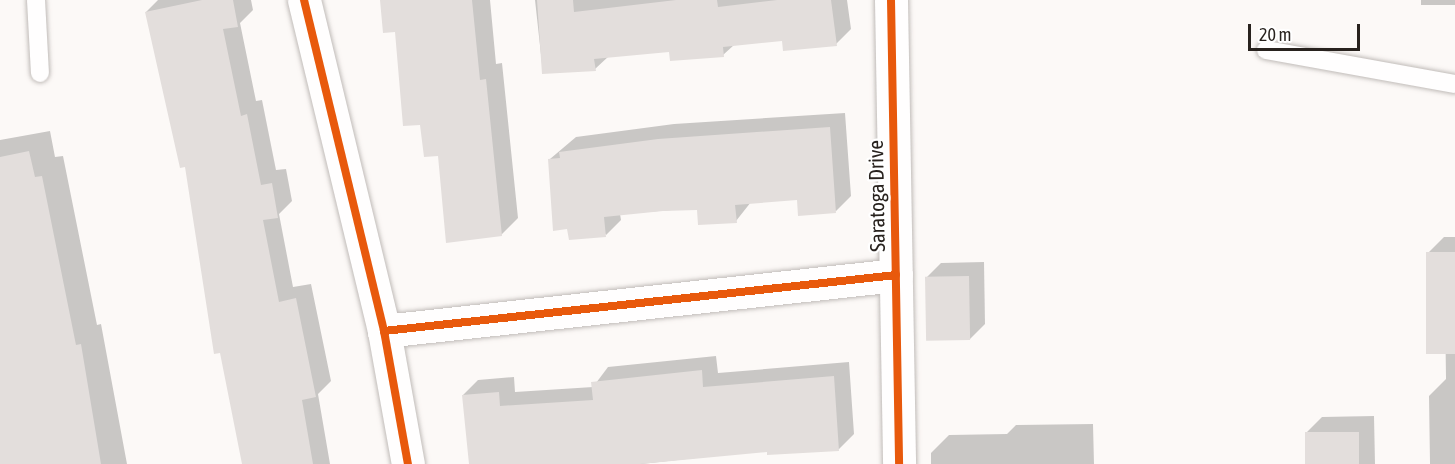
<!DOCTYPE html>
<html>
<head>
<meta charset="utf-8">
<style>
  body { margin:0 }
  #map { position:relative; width:1455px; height:464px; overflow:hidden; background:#fcf9f7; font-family:"Asap Condensed",sans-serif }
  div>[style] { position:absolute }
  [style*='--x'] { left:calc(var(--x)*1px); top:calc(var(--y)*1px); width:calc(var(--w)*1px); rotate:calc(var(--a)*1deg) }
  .shadow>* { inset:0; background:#0003; transform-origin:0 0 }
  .building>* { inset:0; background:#e3dedc; transform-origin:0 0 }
  .roads { filter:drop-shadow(0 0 2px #c1bcb9) drop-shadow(0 0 2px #c1bcb9) }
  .service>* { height:18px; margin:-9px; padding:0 9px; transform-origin:9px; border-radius:9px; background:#fffefe }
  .minor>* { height:33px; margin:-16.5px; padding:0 16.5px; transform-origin:16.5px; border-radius:16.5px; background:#fffefe }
  .cycleway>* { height:8px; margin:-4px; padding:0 4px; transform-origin:4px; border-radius:4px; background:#e8590c }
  span { translate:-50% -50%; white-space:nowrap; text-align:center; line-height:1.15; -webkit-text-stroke:4.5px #fff; paint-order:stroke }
  .street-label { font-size:21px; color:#28221e }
  .scale { position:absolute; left:1248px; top:24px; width:112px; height:27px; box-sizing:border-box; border:3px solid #28221e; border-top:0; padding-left:8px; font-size:18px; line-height:21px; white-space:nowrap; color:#28221e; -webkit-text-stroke:4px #fff; paint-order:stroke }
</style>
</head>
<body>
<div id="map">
  <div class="shadow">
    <i style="clip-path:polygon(158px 0,251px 0,253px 10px,240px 23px,256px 101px,262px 100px,276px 170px,286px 169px,292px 201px,279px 214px,293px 287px,311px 284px,331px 381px,318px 394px,330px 464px,243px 464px,186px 165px,146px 12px)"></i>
    <i style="clip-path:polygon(381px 0,490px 0,496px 64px,502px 63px,518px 218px,501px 235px,439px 154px,421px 123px,396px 30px)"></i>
    <i style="clip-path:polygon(535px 0,847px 0,851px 29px,836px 44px,784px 39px,734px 45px,723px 55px,671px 50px,609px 56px,595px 69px,543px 73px)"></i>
    <i style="left:1421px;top:0;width:34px;height:5px"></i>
    <i style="clip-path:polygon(845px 113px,851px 196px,836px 211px,798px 198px,751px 202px,736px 221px,698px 208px,620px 214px,621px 220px,606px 235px,550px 159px,576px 137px,674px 124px)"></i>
    <i style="clip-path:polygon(50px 131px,55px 157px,63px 156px,97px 325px,101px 324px,127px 464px,0 464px,0 140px)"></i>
    <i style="clip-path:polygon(1444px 237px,1455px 237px,1455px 464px,1430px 464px,1429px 396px,1446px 379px,1445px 307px,1428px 253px)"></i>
    <i style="clip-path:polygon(984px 262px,985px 324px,970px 339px,926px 278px,941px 263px)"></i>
    <i style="clip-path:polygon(716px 356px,718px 373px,849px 362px,854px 434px,839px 449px,768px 450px,641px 464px,470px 464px,463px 395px,478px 380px,514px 377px,515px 392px,593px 387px,608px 367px)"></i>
    <i style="clip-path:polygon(1374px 416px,1375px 464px,1307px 464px,1306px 433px,1322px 417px)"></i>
    <i style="clip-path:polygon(1093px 424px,1094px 464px,931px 464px,931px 453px,949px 435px,1007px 434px,1016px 425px)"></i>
  </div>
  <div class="building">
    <i style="clip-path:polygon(202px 0,233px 0,238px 27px,223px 29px,241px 116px,247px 114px,261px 185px,272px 183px,278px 218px,263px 220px,279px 302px,296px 298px,316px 397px,302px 400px,313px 464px,242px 464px,220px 353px,214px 354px,185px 167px,180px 168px,145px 12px)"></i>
    <i style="clip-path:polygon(380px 0,472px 0,480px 80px,486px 79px,502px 236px,446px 243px,438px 156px,424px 157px,420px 125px,403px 126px,395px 32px,383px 33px)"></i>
    <i style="clip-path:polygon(537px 0,573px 0,574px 12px,676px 0,717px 0,718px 7px,777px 0,831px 0,837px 46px,783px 51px,782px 41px,723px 47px,724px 57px,670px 61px,669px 52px,594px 59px,596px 71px,542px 74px)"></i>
    <i style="clip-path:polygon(830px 127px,836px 213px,798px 216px,797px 200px,735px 205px,737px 223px,698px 225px,697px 210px,663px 211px,604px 217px,606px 237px,569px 240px,567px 229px,553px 231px,548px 159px,560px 158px,559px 152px,658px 139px)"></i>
    <i style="clip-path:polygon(29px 151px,35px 177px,42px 176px,76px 345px,81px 344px,101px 464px,0 464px,0 157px)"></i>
    <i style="left:1455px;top:252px;width:102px;height:29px;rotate:90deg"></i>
    <i style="left:969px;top:276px;width:64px;height:44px;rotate:89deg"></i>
    <i style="clip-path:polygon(702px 370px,703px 387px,834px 376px,839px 451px,767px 455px,767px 452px,640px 464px,469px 464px,462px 395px,499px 392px,500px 406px,593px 400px,591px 382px)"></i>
    <i style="left:1359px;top:432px;width:32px;height:54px;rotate:90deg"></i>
  </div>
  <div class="roads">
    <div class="service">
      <i style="--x:36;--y:0;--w:73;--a:86.9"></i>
      <i style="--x:1266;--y:50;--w:192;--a:10.2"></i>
    </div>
    <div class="minor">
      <i style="--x:304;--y:0;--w:341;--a:76.4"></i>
      <i style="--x:384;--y:331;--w:135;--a:79.8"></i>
      <i style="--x:891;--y:0;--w:464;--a:89"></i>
      <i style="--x:384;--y:331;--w:515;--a:-6.24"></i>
    </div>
  </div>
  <div class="cycleway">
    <i style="--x:304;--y:0;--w:341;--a:76.4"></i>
    <i style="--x:384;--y:331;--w:135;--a:79.8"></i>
    <i style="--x:891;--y:0;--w:464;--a:89"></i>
    <i style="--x:384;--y:331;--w:515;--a:-6.24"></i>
  </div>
  <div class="street-label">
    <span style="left:876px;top:196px;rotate:-91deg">Saratoga Drive</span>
  </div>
  <div class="scale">20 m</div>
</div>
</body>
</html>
